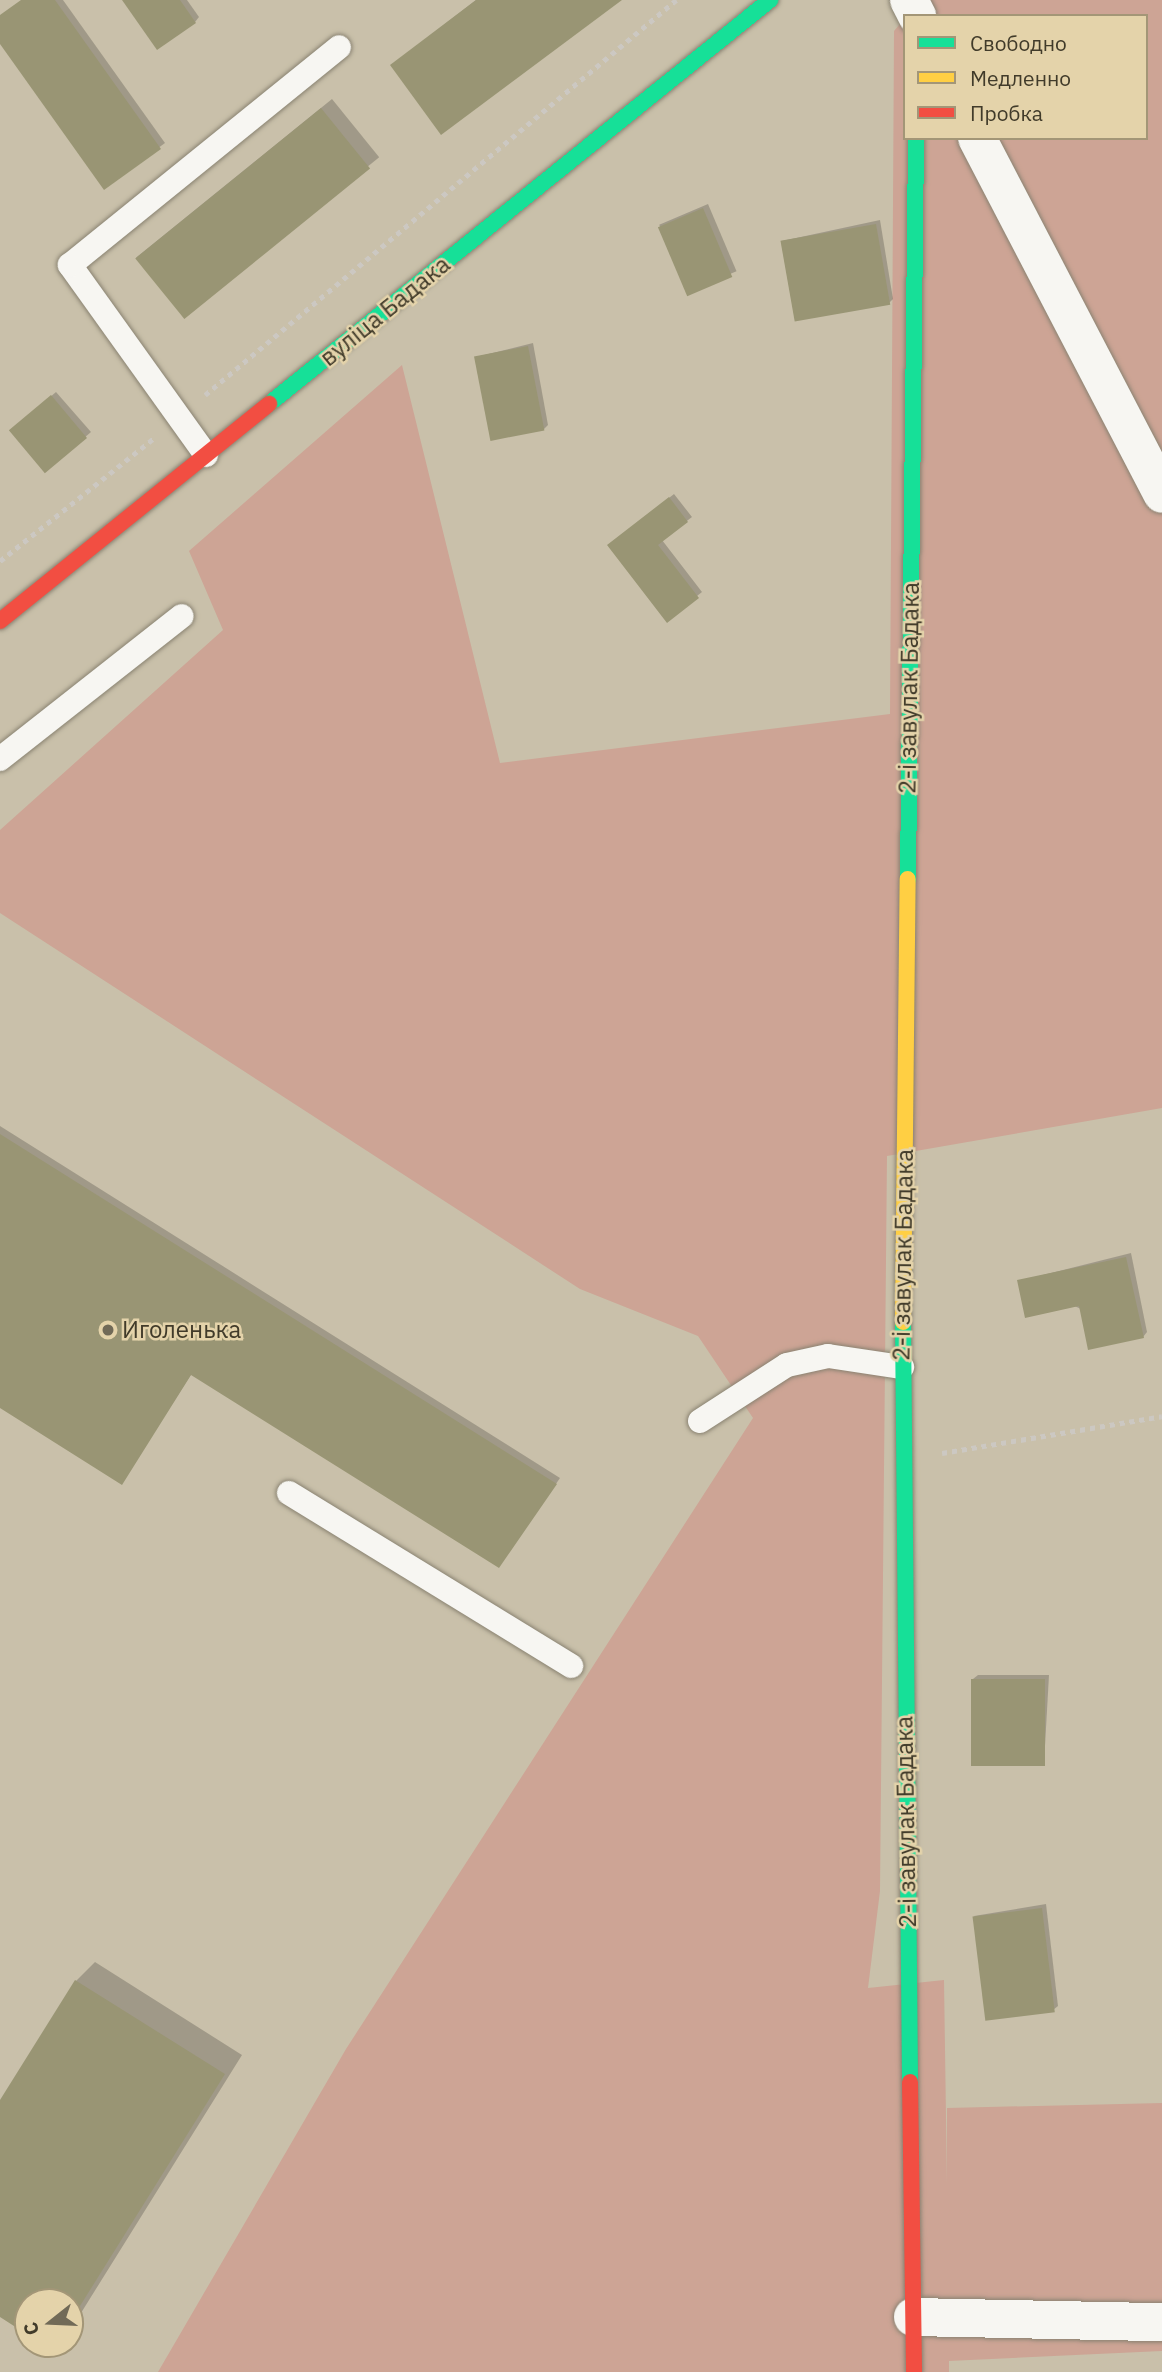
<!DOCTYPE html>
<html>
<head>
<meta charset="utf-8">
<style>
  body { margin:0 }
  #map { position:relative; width:1162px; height:2372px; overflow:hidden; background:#c9c0aa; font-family:"IBM Plex Sans",sans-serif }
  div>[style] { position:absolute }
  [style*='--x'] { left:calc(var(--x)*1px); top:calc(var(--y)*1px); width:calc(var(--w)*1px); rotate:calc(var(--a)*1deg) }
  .green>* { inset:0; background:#cda495 }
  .shadow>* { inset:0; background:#0003; transform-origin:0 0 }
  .building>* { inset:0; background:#999574; transform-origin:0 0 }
  .path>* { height:4.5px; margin-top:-2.25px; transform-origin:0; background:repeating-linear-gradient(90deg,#ccc8c2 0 5px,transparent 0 10px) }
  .roads { filter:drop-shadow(0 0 2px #898271) drop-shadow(0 0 2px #898271) }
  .lane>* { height:24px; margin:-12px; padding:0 12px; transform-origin:12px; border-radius:12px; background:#f7f6f2 }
  .street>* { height:38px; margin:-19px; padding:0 19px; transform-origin:19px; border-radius:19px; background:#f7f6f2 }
  .fast>* { height:16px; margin:-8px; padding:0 8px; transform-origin:8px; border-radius:8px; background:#16e098 }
  .slow>* { height:16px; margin:-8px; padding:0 8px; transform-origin:8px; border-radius:8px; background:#ffcf43 }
  .jam>* { height:16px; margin:-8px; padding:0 8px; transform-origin:8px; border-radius:8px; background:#f24e42 }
  .dots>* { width:19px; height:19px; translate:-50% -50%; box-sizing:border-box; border:4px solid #e4d3aa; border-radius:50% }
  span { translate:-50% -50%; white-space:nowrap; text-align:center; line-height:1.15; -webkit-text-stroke:5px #e4d3aa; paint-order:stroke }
  .street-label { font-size:24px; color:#413b2a }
  .poi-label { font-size:24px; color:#413b2a }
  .left { translate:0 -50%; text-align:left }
  .legend { position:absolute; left:903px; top:14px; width:245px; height:126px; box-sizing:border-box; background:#e4d3aa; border:2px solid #a39677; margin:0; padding:9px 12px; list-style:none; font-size:21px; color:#413b2a }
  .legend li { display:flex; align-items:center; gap:14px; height:35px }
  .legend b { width:35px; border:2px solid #a39677 }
  .north { position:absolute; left:14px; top:2288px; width:70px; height:70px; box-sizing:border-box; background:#e4d3aa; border:2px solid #a39677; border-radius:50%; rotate:252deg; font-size:19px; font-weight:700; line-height:28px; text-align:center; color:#413b2a }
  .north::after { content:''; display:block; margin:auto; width:24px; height:32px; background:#716a57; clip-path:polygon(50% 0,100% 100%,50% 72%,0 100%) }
</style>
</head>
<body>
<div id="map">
  <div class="green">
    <i style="clip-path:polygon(920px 0,1162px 0,1162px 1108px,887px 1156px,880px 1891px,868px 1988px,944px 1980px,947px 2184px,947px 2108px,1162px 2103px,1162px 2351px,949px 2361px,949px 2372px,158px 2372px,346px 2049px,753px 1418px,698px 1336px,580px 1289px,0 913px,0 830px,223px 630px,189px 551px,402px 365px,500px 763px,890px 714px,894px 31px,905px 18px,905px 138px,1146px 138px,1146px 16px,907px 16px)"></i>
  </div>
  <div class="shadow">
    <i style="clip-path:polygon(22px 0,63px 0,165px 143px,104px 188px,0 41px,0 16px)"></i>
    <i style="clip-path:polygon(124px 0,187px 0,199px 17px,195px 22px)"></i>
    <i style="clip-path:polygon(476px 0,619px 0,392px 65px)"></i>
    <i style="left:332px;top:99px;width:75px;height:252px;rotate:51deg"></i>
    <i style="left:708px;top:204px;width:73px;height:53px;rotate:67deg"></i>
    <i style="clip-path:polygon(880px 220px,893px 299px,889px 303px,782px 241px)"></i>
    <i style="clip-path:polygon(533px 343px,548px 425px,544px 429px,476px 357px)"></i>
    <i style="clip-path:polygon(56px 392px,91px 432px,45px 472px,16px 426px)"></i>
    <i style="clip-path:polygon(674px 494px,692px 517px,662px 540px,702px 592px,667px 620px,614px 541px)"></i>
    <i style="clip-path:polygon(0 1126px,560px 1478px,503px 1561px,192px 1373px,122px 1482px,0 1406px)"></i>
    <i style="clip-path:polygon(1131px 1253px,1147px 1332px,1143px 1337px,1019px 1281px)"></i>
    <i style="clip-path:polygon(978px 1675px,1049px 1675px,1044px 1764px,973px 1679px)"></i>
    <i style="clip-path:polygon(1046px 1904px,1058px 2006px,1053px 2010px,974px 1916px)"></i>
    <i style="clip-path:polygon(95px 1962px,242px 2055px,71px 2329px,70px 2302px,28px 2302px,28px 2333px,0 2315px,0 2103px,76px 1981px)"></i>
  </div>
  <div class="building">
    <i style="clip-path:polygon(21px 0,55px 0,161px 149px,104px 190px,0 44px,0 15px)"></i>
    <i style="clip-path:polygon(122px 0,180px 0,196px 23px,157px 50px)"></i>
    <i style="clip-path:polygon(476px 0,622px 0,441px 135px,390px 65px)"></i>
    <i style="left:321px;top:108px;width:78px;height:239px;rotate:51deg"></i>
    <i style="left:703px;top:208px;width:75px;height:49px;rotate:67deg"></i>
    <i style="left:876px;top:224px;width:82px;height:97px;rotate:80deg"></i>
    <i style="left:528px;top:346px;width:86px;height:55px;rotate:79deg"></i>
    <i style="left:51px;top:395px;width:56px;height:55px;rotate:50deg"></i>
    <i style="clip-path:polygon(669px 497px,688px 522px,658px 545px,699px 598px,667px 623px,607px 545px)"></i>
    <i style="clip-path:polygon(0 1134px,557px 1484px,499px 1568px,191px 1375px,122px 1485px,0 1408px)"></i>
    <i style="clip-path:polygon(1126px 1257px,1144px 1338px,1088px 1350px,1079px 1306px,1025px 1318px,1017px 1280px)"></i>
    <i style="left:971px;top:1679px;width:74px;height:87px"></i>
    <i style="left:1042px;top:1908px;width:105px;height:70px;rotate:83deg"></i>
    <i style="clip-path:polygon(75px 1980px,225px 2074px,70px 2322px,70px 2302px,28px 2302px,28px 2335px,0 2317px,0 2100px)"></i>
  </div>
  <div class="path">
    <i style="--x:205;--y:395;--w:615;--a:-39.98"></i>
    <i style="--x:0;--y:561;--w:196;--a:-38.6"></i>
    <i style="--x:942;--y:1453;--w:223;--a:-9.5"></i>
  </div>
  <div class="roads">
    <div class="lane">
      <i style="--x:206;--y:455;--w:234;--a:-125.6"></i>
      <i style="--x:70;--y:265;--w:346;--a:-39"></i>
      <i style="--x:0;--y:759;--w:231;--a:-38.2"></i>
      <i style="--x:700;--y:1421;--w:103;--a:-32.8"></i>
      <i style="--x:787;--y:1365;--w:42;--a:-12.4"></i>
      <i style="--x:828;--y:1356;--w:75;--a:8.5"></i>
      <i style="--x:289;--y:1493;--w:331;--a:31.5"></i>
    </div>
    <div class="street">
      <i style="--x:909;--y:0;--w:18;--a:63"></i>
      <i style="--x:977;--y:138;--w:401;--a:62.5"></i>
      <i style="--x:913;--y:2317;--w:249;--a:1.2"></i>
    </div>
    <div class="fast">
      <i style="--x:269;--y:404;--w:644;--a:-38.88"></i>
      <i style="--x:908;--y:879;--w:741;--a:-89.38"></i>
      <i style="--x:903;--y:1322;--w:760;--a:89.47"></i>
    </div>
    <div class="slow">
      <i style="--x:903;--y:1322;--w:443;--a:-89.4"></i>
    </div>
    <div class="jam">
      <i style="--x:0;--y:621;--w:346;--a:-38.9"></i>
      <i style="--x:910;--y:2082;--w:290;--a:89.2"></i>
    </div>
  </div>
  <div class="dots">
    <i style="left:108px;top:1330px;background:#716a57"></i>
  </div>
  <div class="street-label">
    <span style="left:385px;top:311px;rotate:-39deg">вуліца Бадака</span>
    <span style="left:909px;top:688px;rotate:-89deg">2-і завулак Бадака</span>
    <span style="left:903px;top:1255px;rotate:-89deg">2-і завулак Бадака</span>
    <span style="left:906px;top:1822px;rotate:-91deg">2-і завулак Бадака</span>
  </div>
  <div class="poi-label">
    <span class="left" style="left:122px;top:1330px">Иголенька</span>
  </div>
  <ul class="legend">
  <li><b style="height:9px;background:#16e098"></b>Свободно</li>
  <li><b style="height:9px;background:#ffcf43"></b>Медленно</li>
  <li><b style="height:9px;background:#f24e42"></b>Пробка</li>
  </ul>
  <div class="north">С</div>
</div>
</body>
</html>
